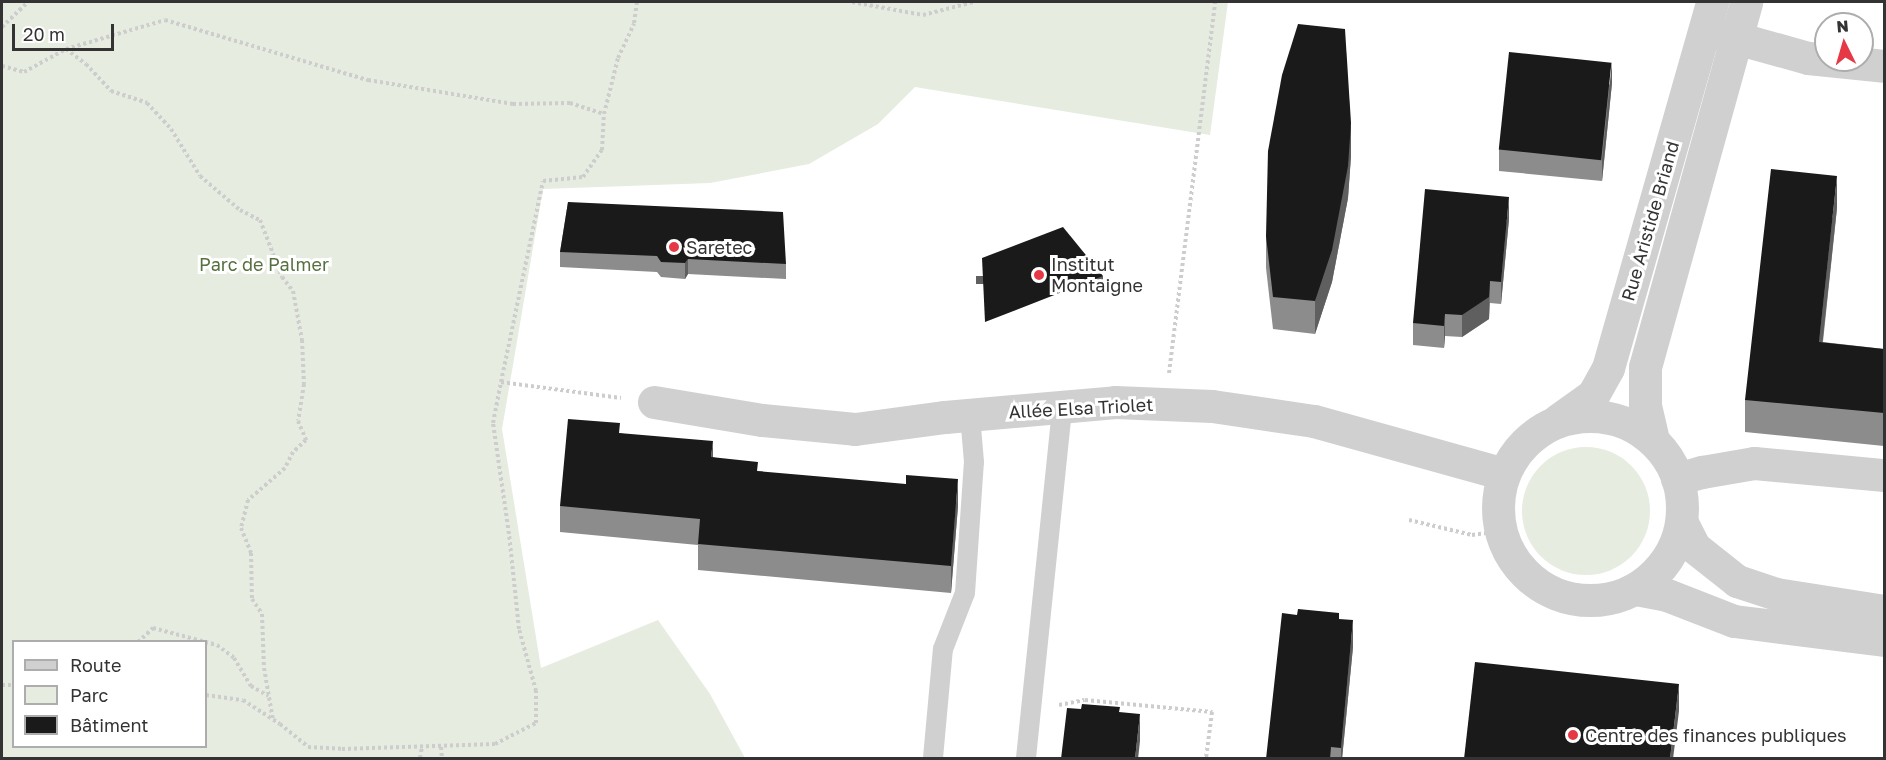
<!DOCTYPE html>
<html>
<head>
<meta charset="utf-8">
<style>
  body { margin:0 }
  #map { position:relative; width:1886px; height:760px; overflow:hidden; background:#fff; font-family:"Golos Text",sans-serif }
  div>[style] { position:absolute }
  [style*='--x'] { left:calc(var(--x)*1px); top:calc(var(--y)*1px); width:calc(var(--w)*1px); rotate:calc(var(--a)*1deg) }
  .green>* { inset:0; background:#e6ecdf }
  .round { border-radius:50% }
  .path>* { height:4px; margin-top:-2px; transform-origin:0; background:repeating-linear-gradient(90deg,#cdcdcd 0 3px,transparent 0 6px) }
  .lane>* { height:20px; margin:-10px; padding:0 10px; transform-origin:10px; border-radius:10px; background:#d0d0d0 }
  .street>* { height:33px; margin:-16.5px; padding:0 16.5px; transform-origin:16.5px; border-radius:16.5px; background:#d0d0d0 }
  .street>.ring { margin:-16.5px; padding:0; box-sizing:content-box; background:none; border:33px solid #d0d0d0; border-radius:50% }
  .wall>* { inset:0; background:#8c8c8c }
  .shaded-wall>* { inset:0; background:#5f5f5f; transform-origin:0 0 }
  .building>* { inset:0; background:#1a1a1a; transform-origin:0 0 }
  .dots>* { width:16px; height:16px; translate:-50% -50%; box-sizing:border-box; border:3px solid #fff; border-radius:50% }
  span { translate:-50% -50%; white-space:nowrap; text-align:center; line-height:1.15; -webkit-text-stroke:6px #fff; paint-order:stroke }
  .street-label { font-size:18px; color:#333 }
  .poi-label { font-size:18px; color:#333 }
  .left { translate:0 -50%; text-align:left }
  .park-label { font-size:18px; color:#56703f }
  .frame { position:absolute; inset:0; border:3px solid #333; pointer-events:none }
  .legend { position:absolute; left:12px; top:640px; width:195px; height:108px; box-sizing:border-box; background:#fff; border:2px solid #adadad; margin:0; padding:8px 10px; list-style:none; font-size:18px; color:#333 }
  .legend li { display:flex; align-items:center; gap:12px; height:30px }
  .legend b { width:30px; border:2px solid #adadad }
  .north { position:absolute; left:1814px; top:12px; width:60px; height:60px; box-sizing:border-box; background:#fff; border:2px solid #adadad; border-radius:50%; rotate:355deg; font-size:16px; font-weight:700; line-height:24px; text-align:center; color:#333 }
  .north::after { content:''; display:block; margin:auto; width:21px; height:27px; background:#e63946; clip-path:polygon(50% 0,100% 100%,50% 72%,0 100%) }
  .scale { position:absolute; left:12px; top:24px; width:102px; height:27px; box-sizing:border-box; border:3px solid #333; border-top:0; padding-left:8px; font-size:18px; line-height:21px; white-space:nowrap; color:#333; -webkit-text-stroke:4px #fff; paint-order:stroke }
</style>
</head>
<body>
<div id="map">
  <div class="green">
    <i style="clip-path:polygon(evenodd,2px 2px,1228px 2px,1210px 135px,915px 87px,878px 124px,809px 164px,710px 183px,543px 189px,502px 429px,541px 668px,658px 620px,710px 694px,745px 758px,2px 758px,2px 2px,14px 642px,206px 642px,206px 746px,14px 746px,14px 642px)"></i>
    <i class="round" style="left:1522px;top:447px;width:128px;height:128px"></i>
  </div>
  <div class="path">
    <i style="--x:852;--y:2;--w:72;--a:10.4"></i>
    <i style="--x:923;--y:15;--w:53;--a:-14.3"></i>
    <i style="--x:2;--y:27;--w:36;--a:-44"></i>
    <i style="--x:66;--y:49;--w:25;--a:37"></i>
    <i style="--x:86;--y:64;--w:37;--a:47"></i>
    <i style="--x:111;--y:91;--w:38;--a:18"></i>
    <i style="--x:147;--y:103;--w:35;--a:47"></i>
    <i style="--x:171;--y:129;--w:55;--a:58.3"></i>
    <i style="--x:200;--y:176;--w:52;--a:40.4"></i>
    <i style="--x:240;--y:210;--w:22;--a:27"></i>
    <i style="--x:260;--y:220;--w:61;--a:68.9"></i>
    <i style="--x:282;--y:277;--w:18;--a:52"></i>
    <i style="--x:293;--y:291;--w:50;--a:79.6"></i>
    <i style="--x:302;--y:340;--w:44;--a:87.4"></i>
    <i style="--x:304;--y:384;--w:37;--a:99"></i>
    <i style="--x:298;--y:421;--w:21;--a:67"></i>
    <i style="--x:306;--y:440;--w:18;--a:137"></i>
    <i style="--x:293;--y:452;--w:18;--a:117"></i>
    <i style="--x:285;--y:468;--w:49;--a:139.1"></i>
    <i style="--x:248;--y:500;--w:29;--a:104"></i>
    <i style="--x:241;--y:528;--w:27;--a:68"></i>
    <i style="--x:251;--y:553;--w:46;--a:88.8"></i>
    <i style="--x:252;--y:599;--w:18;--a:56"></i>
    <i style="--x:262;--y:614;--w:54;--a:87.9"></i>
    <i style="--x:264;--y:668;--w:53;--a:80.2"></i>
    <i style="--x:2;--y:66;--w:23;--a:15"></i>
    <i style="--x:24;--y:72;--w:48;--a:-28.7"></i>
    <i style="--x:66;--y:49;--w:103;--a:-16.3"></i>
    <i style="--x:165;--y:20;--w:212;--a:16.5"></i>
    <i style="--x:368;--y:80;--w:147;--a:9.4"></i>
    <i style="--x:513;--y:104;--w:57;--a:-1"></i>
    <i style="--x:570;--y:103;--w:36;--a:18"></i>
    <i style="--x:1169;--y:373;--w:374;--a:-82.9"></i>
    <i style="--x:501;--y:382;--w:205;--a:-78.2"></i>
    <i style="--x:543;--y:181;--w:40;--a:-5.7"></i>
    <i style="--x:583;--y:177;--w:33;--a:-55"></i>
    <i style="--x:602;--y:150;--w:36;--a:-87"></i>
    <i style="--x:604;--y:114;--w:58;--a:-76"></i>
    <i style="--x:618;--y:58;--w:38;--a:-65"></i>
    <i style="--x:634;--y:23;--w:21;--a:-82"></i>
    <i style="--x:1409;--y:520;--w:65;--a:13.4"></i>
    <i style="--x:1472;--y:535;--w:27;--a:-8"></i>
    <i style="--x:138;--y:642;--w:21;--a:-43"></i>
    <i style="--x:153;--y:628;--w:66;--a:14.9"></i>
    <i style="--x:217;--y:645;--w:21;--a:37"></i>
    <i style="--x:234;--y:658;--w:33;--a:59"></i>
    <i style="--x:251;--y:686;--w:20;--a:30"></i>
    <i style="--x:2;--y:685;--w:12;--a:0"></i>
    <i style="--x:206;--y:695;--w:37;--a:8"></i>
    <i style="--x:243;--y:700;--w:44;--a:33"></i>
    <i style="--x:280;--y:724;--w:36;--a:39"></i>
    <i style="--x:308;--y:747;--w:34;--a:3"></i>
    <i style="--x:342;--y:749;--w:153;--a:-1.9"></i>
    <i style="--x:495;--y:744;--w:46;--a:-27.1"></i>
    <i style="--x:536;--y:723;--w:32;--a:-90"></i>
    <i style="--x:536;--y:691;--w:64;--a:-105.3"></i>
    <i style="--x:519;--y:629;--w:96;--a:-96"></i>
    <i style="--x:509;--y:534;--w:112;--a:-98.2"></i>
    <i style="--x:493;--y:423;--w:42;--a:-79"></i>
    <i style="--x:501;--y:382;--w:121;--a:7.6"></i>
    <i style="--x:1059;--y:705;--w:26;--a:-11"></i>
    <i style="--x:1085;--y:700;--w:128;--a:5.4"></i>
    <i style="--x:1212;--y:712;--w:46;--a:97.4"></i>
    <i style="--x:441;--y:747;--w:11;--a:85"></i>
    <i style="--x:420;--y:758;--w:11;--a:-80"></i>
  </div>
  <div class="lane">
    <i style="--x:933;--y:758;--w:109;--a:-84.8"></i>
    <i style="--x:943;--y:649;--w:60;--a:-68.6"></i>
    <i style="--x:965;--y:593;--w:131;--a:-86.1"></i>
    <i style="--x:974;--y:462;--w:47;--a:-94.9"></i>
    <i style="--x:1026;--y:758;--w:353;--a:-84.1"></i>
  </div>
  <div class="street">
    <i style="--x:1715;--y:32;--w:97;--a:15.6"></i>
    <i style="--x:1808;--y:58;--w:76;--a:6"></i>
    <i style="--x:654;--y:402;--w:109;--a:9.5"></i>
    <i style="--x:762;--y:420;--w:93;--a:5.5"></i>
    <i style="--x:855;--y:429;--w:91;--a:-7.6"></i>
    <i style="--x:945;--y:417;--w:171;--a:-5"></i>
    <i style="--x:1115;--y:402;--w:97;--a:2.4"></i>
    <i style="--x:1212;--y:406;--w:103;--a:8.4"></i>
    <i style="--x:1314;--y:421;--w:197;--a:15.6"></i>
    <i class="ring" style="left:1498px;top:416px;width:151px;height:151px"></i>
    <i style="--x:1558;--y:420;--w:43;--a:-35.5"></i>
    <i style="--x:1593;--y:395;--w:31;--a:-61"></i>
    <i style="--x:1608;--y:368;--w:380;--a:-74.1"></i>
    <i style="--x:1653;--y:440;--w:35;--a:-103"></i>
    <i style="--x:1645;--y:406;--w:39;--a:-90"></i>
    <i style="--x:1645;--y:367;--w:379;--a:-74.5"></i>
    <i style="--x:1677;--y:479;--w:26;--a:-16"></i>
    <i style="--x:1702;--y:472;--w:53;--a:-9.8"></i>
    <i style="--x:1754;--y:463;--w:131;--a:5.3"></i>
    <i style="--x:1682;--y:523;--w:27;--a:63"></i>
    <i style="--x:1694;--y:547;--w:55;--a:38.3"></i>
    <i style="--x:1737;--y:581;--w:41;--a:18.4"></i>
    <i style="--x:1776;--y:594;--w:109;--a:8.9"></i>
    <i style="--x:1636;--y:589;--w:32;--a:11"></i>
    <i style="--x:1667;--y:595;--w:72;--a:21.2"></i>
    <i style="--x:1734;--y:621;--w:151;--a:7.2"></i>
  </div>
  <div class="wall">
    <i style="clip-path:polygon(1612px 83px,1602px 181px,1499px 171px,1499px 149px)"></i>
    <i style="clip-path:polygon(1351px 156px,1348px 198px,1332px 282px,1315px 334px,1273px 329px,1266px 268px,1266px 236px)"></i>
    <i style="clip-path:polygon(568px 202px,786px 264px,786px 279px,688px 274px,685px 279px,661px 277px,657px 272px,560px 267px,560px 252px)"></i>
    <i style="clip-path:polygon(1837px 208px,1823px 342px,1884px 349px,1884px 446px,1745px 432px,1745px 400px)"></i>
    <i style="clip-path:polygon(1509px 219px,1501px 304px,1490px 303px,1489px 319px,1462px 337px,1445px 336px,1444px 348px,1413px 345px,1413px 323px)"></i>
    <i style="clip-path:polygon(620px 433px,713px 457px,758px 471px,958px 506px,951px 593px,698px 570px,698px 545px,560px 532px,560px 506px)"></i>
    <i style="clip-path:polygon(1339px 619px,1353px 647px,1342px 759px,1266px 759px)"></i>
  </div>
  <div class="shaded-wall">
    <i style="clip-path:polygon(1612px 62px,1612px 83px,1602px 181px,1602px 159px)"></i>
    <i style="clip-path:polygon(1351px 123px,1351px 156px,1348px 198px,1332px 282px,1315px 334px,1315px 301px)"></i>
    <i style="clip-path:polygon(1837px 176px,1837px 208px,1819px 374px,1819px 342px)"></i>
    <i style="clip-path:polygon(1509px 197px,1509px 219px,1501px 304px,1501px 282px)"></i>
    <i style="clip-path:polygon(688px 259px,688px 274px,685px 279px,685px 263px)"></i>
    <i style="left:1103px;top:276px;width:8px;height:127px;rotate:90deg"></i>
    <i style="clip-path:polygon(1490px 281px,1489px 319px,1462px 337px,1462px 315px)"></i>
    <i style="clip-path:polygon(1445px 314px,1445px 336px,1444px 348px,1444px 326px)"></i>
    <i style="clip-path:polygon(713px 441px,713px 468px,711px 457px)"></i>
    <i style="clip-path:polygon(958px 479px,958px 506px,951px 593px,951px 566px)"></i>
    <i style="clip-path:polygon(1353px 620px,1353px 647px,1342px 759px,1341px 759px,1341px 748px)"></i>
    <i style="clip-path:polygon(1679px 684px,1679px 711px,1673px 759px,1670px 759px)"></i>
    <i style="clip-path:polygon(1140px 714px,1140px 741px,1138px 759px,1135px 759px)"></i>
  </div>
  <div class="building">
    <i style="clip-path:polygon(1298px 24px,1345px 29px,1351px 123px,1348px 166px,1332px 250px,1315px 301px,1273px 297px,1266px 236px,1268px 151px,1282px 75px)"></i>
    <i style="left:1509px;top:52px;width:103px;height:98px;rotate:6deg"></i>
    <i style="clip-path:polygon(1771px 169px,1837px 176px,1819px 342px,1884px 349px,1884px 413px,1745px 400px)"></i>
    <i style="clip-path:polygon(1425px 189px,1509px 197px,1501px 282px,1490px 281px,1489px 297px,1462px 315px,1445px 314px,1444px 326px,1413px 323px)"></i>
    <i style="clip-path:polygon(568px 202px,783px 212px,786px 264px,688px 259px,685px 263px,661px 262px,657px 256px,560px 252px)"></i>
    <i style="clip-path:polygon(1063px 227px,1103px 276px,985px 322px,982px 258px)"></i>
    <i style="clip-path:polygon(568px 419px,620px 423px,619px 433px,713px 441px,711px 457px,758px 462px,757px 471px,906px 484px,906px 475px,958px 479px,951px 566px,698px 544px,700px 519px,560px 506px)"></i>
    <i style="clip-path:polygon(1298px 609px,1339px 613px,1339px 619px,1353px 620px,1341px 748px,1331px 747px,1330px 759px,1266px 759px,1282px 613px,1297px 615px)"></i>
    <i style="clip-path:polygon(1475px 662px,1679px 684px,1670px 759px,1464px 759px)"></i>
    <i style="clip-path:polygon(1082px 704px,1120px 707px,1119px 712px,1140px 714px,1135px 759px,1061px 759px,1067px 708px,1081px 709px)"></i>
  </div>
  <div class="dots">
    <i style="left:674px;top:247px;background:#e63946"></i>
    <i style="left:1039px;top:275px;background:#e63946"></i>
    <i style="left:1573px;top:735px;background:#e63946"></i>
  </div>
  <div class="street-label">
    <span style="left:1650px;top:221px;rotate:-74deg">Rue Aristide Briand</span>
    <span style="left:1081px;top:408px;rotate:-3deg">Allée Elsa Triolet</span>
  </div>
  <div class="poi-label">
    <span class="left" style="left:686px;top:247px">Saretec</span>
    <span class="left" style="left:1051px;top:275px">Institut<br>Montaigne</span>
    <span class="left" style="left:1585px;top:735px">Centre des finances publiques</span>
  </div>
  <div class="park-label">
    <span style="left:264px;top:264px">Parc de Palmer</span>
  </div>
  <div class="frame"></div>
  <ul class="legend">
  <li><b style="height:8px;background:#d0d0d0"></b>Route</li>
  <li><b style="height:16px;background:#e6ecdf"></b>Parc</li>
  <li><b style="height:16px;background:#1a1a1a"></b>Bâtiment</li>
  </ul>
  <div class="north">N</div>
  <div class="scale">20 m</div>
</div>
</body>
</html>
